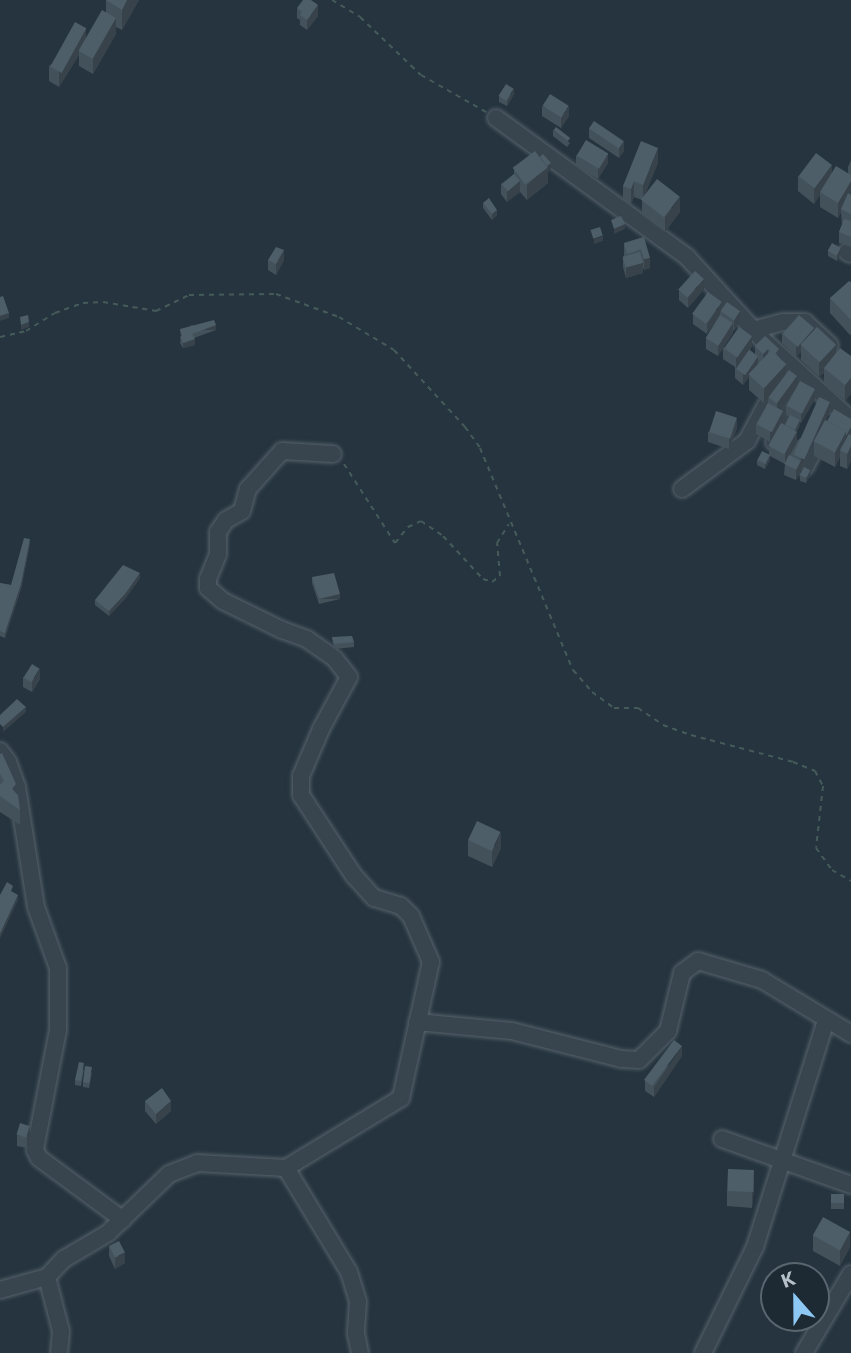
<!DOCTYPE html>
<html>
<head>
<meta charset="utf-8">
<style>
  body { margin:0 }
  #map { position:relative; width:851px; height:1353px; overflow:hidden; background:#25343e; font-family:Commissioner,sans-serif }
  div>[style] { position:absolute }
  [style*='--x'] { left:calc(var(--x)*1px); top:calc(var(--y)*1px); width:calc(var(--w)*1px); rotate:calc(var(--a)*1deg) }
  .path>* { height:2px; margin-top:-1px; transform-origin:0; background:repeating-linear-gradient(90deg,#455b5a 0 5px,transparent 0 10px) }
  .roads { filter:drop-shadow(0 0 2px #57636c) drop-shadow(0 0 2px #57636c) }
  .minor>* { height:16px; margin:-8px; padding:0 8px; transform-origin:8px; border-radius:8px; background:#39454e }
  .wall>* { inset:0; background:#43515a; transform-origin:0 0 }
  .shaded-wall>* { inset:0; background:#37424a; transform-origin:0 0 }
  .building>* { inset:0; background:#4e5e69; transform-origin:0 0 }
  span { translate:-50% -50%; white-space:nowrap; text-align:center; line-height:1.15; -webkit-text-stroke:5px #1e2a33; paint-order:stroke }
  .north { position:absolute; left:760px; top:1262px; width:70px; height:70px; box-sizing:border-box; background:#1e2a33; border:2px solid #5a666f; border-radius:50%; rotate:339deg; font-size:19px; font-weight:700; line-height:28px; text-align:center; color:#b5c0c9 }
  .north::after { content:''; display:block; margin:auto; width:24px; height:32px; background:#8dc8f5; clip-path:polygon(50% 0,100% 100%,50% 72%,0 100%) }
</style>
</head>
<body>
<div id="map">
  <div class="path">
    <i style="--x:332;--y:0;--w:33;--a:31"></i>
    <i style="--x:360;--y:17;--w:84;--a:43.6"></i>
    <i style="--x:421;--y:75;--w:75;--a:29.6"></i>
    <i style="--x:0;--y:337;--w:27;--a:-13"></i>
    <i style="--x:26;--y:331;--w:34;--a:-32"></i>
    <i style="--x:55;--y:313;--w:30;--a:-20"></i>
    <i style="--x:83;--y:303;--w:20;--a:-3"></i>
    <i style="--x:103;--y:302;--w:54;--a:9.6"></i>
    <i style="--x:156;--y:311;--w:37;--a:-26"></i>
    <i style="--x:189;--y:295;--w:87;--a:-0.7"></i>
    <i style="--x:276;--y:294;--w:67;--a:20.1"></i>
    <i style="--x:339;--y:317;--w:64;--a:31"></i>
    <i style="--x:394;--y:350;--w:105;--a:47.3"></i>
    <i style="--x:465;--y:427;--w:26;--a:54"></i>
    <i style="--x:480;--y:448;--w:241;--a:67.3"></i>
    <i style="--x:573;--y:670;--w:29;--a:49"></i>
    <i style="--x:592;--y:692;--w:27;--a:36"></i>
    <i style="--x:614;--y:708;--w:24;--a:0"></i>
    <i style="--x:638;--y:708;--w:30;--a:34"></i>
    <i style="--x:663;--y:725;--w:30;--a:20"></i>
    <i style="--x:691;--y:735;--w:106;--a:14.8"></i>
    <i style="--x:793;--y:762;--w:24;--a:22"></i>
    <i style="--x:815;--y:771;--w:17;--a:62"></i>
    <i style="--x:823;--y:786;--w:62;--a:96.4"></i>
    <i style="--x:816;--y:848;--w:27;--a:54"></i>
    <i style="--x:832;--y:870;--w:22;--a:30"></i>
    <i style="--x:344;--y:464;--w:94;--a:57.2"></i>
    <i style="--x:395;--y:543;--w:21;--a:-51"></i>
    <i style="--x:408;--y:527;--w:14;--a:-25"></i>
    <i style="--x:421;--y:521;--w:27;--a:34"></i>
    <i style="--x:443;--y:536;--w:59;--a:47.1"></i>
    <i style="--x:483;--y:579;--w:9;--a:18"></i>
    <i style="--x:492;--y:582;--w:10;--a:-37"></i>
    <i style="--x:500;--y:576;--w:33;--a:-95"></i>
    <i style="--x:497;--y:543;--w:22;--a:-58"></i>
  </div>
  <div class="roads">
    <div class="minor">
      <i style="--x:496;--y:118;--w:236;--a:36"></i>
      <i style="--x:687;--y:257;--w:111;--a:47.6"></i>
      <i style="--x:762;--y:339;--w:120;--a:42.3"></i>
      <i style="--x:847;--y:252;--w:4;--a:27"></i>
      <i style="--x:753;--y:330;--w:31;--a:-15"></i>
      <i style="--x:783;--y:322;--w:22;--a:0"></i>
      <i style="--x:805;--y:322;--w:34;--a:43"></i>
      <i style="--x:774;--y:442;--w:25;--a:-61"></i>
      <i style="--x:786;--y:420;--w:6;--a:-141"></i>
      <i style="--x:781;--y:416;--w:31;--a:-57"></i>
      <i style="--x:805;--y:467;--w:39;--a:-63"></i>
      <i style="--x:682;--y:489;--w:81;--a:-36.4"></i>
      <i style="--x:747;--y:441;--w:38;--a:-62"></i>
      <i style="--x:765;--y:407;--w:25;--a:-53"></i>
      <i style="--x:0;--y:751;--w:14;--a:54"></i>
      <i style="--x:8;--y:762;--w:27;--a:70"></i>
      <i style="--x:17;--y:787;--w:121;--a:81"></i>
      <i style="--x:36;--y:907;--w:65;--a:70.2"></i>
      <i style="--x:58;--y:968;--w:62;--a:90"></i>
      <i style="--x:58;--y:1030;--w:122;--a:100.9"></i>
      <i style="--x:35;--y:1150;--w:9;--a:63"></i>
      <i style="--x:39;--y:1158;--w:104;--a:36.4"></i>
      <i style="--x:417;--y:1022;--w:95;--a:5.4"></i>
      <i style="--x:512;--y:1031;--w:113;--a:14.4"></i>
      <i style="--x:621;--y:1059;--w:18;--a:3"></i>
      <i style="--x:639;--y:1060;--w:41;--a:-45"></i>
      <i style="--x:668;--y:1031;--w:60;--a:-76.4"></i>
      <i style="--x:682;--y:973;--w:20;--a:-37"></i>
      <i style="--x:698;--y:961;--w:67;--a:16.5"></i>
      <i style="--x:762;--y:980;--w:104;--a:31.2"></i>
      <i style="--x:722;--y:1139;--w:137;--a:19.6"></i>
      <i style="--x:286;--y:1168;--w:122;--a:58.8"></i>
      <i style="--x:349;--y:1272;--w:31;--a:73"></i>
      <i style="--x:358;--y:1302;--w:32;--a:94"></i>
      <i style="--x:356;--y:1334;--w:19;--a:78"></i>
      <i style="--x:47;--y:1277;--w:56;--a:75.5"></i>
      <i style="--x:61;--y:1331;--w:22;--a:95"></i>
      <i style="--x:0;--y:1290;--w:49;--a:-15.5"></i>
      <i style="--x:47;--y:1277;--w:25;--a:-47"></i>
      <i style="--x:64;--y:1259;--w:51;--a:-30.6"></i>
      <i style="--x:108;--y:1233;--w:85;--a:-44"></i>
      <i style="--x:169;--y:1174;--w:30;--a:-21"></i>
      <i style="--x:197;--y:1163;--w:89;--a:3.2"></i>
      <i style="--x:286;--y:1168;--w:135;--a:-31.3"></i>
      <i style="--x:401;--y:1098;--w:139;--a:-77.6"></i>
      <i style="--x:431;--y:962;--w:50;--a:-113.5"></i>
      <i style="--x:411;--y:916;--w:14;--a:-135"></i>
      <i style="--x:401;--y:906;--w:28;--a:-163"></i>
      <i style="--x:374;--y:898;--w:30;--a:-132"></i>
      <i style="--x:354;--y:876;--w:97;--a:-123.2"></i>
      <i style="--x:301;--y:795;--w:19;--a:-90"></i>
      <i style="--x:301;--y:776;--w:51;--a:-66.9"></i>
      <i style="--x:321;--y:729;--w:59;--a:-61.7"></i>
      <i style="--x:349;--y:677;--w:24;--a:-128"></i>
      <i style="--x:334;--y:658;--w:33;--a:-145"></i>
      <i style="--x:307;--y:639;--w:27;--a:-160"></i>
      <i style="--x:282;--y:630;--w:66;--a:-153.8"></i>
      <i style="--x:223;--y:601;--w:20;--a:-139"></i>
      <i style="--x:208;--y:588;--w:9;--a:-90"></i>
      <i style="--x:208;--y:579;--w:27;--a:-68"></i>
      <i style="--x:218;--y:554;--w:22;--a:-90"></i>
      <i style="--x:218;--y:532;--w:14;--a:-56"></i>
      <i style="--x:226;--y:520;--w:18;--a:-29"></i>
      <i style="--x:242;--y:511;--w:23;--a:-75"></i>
      <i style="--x:248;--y:489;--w:51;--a:-48.2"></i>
      <i style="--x:282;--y:451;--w:51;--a:3.4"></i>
      <i style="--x:703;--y:1353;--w:118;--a:-63.9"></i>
      <i style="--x:755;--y:1247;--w:238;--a:-72.6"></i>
      <i style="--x:804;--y:1353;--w:92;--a:-59.3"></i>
    </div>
  </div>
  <div class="wall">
    <i style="clip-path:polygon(106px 0,139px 0,122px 30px,116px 27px,116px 34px,93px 74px,79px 66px,79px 55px,59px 87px,49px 81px,49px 66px,86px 38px,106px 13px)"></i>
    <i style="clip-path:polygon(297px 8px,318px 16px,307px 30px,300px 25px,300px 20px,297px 18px)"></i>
    <i style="clip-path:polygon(514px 94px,507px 106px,499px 102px,499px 96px)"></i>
    <i style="clip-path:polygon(542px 106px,569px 116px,561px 128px,542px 116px)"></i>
    <i style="clip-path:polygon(589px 128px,624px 151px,619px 158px,589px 138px)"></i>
    <i style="clip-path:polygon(553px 130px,570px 143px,567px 147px,553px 136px)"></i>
    <i style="clip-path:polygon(576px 155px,608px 163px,598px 179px,576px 166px)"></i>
    <i style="clip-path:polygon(851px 160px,851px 247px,839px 243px,839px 232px,842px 225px,841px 212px,838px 218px,820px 207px,820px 195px,814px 204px,798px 191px,798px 176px,848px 173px,848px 167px)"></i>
    <i style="clip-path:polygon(658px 163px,644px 196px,680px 212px,665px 232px,642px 215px,642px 200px,634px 197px,631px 204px,623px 201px,623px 186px)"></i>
    <i style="clip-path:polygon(514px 169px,551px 169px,548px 171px,548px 183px,527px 200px,520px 192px,507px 202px,501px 194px,501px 184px,514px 174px)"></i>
    <i style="clip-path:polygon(483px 203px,497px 215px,492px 220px,483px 208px)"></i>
    <i style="clip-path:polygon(644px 237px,650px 268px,644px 270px,643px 268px,643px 273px,626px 278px,623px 267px,623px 257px,624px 256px,624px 243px)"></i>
    <i style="clip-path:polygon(828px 251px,841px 253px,837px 261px,828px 256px)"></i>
    <i style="clip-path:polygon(268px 260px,284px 260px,276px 275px,268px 270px)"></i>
    <i style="clip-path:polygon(851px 282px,851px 334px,850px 335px,830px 313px,830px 298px)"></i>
    <i style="clip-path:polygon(704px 289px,688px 308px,679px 300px,679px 290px)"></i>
    <i style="clip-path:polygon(722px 309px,740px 321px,734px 331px,733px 330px,733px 333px,718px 356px,706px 349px,706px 338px,720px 315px,707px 334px,693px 324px,693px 314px)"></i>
    <i style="clip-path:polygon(180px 329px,216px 330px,194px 338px,195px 345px,183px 348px,180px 343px,181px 337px)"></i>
    <i style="clip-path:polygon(814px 332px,836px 353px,851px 356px,851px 394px,845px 401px,824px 383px,824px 373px,819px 377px,801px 360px,801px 352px,796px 357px,782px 343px,782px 333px)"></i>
    <i style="clip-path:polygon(evenodd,765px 336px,779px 357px,786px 374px,797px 386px,815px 399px,801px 423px,800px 422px,800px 425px,797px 431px,797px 441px,830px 412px,826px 420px,827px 421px,851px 419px,851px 461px,847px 469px,840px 466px,840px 457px,835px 467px,814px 456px,814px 443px,796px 480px,784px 475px,785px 464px,770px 456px,770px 460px,765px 469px,757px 465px,757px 460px,769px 455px,769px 446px,770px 442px,756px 434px,756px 424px,768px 403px,768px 399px,764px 403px,749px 390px,749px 377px,743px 385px,735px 378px,735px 367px,723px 359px,723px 348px,752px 346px,750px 350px,755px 354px,755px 346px,765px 336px,795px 389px,786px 405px,786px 415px,789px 416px,785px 425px,781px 423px,783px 421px,780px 410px,795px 389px)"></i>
    <i style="clip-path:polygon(737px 428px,729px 449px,708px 442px,708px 432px)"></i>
    <i style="clip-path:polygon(800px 475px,810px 475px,806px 483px,800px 481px)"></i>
    <i style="clip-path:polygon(30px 544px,21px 589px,5px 638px,0 636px,0 583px,11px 585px)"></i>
    <i style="clip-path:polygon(312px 577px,340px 599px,319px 604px,312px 583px)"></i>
    <i style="clip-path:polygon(140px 578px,125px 599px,109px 616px,95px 605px,95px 600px)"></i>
    <i style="clip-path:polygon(332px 637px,354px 642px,354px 647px,334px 649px)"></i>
    <i style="clip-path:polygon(23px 677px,40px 679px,32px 692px,23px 687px)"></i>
    <i style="clip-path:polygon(0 754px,20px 810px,20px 825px,0 812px)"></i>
    <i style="clip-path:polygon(468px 840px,501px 848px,492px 867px,468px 856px)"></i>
    <i style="clip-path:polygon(682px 1056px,654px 1097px,645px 1091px,645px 1081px)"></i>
    <i style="clip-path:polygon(84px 1069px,81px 1086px,75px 1085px,75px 1080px)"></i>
    <i style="clip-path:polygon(92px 1072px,89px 1088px,83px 1087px,83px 1082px)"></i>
    <i style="clip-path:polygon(145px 1101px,171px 1111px,156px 1124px,145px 1111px)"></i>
    <i style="clip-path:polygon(17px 1135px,30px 1136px,27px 1148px,17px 1146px)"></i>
    <i style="clip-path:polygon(754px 1186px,752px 1208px,727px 1206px,727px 1191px)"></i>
    <i style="left:844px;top:1194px;width:15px;height:13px;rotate:90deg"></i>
    <i style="clip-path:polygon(813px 1235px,850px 1247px,840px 1266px,813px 1251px)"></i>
    <i style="clip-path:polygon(109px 1246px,125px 1263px,115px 1269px,109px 1256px)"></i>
  </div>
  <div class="shaded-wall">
    <i style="clip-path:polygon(127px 0,139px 0,122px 30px,122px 10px)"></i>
    <i style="clip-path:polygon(318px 5px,318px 16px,307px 30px,307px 20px)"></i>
    <i style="clip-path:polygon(116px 18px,116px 34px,93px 74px,93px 59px)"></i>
    <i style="clip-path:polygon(86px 28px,86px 43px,79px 51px,79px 55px,59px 87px,59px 72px)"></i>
    <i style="clip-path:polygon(514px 89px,514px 94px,507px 106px,507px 101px)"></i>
    <i style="clip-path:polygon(569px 106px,569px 116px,561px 128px,561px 118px)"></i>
    <i style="clip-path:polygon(624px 141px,624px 151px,619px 158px,619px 148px)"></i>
    <i style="clip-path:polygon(658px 148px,658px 163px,643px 200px,643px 185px)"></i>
    <i style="clip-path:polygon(608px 153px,608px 163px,598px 179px,598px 169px)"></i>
    <i style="clip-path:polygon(551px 163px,551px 169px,548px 171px,548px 183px,527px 200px,527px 185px)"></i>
    <i style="clip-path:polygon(832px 165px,832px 180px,820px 192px,820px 195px,814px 204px,814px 188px)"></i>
    <i style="clip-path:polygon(520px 181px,520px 192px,507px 202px,507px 192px)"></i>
    <i style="clip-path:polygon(634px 181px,634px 197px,631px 204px,631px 189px)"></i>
    <i style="clip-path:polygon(851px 181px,851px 196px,841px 209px,841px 212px,838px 218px,838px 203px)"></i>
    <i style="clip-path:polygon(680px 197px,680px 212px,665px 232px,665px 217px)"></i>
    <i style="clip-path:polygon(497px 210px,497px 215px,492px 220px,492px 214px)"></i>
    <i style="clip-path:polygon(625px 224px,625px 229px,614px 234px,614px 229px)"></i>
    <i style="clip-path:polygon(603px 236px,603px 241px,594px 244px,594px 239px)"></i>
    <i style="clip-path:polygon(841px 248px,841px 253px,837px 261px,837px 256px)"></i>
    <i style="clip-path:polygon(284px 250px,284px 260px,276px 275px,276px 264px)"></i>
    <i style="clip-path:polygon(650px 258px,650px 268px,644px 270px,644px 259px)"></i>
    <i style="clip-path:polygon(643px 263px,643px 273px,626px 278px,626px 268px)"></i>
    <i style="clip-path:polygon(704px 279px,704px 289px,688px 308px,688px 298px)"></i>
    <i style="clip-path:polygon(722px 302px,722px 312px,720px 311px,720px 315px,707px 334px,707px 324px)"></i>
    <i style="clip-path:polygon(740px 311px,740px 321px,734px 331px,734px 321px)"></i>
    <i style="clip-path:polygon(9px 313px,9px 318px,0 321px,0 316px)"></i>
    <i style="clip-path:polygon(29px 322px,29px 327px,21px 330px,21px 325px)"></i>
    <i style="clip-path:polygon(733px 323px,733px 333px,718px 356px,718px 346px)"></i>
    <i style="left:216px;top:325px;width:5px;height:26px;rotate:90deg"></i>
    <i style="clip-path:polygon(814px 328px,814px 339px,801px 345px,801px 352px,796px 357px,796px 347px)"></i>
    <i style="clip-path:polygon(752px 336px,752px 346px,736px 368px,736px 358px)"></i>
    <i style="clip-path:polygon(195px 339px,195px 345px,183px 348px,183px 343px)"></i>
    <i style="clip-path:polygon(836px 345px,836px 360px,824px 368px,824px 373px,819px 377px,819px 362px)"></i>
    <i style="clip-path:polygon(768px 349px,768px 359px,763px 364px,763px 354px)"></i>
    <i style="clip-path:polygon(758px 356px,758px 366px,749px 375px,749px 377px,743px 385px,743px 374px)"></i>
    <i style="clip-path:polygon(786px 364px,786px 379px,764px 403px,764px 388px)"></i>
    <i style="clip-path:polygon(797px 376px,797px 387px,777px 414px,777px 404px)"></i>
    <i style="clip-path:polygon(851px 378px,851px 394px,845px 401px,845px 385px)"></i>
    <i style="clip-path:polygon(815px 389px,815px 399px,801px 423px,801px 413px)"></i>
    <i style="clip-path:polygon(830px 402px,830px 412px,815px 441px,814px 441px,814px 443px,801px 469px,801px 459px)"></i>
    <i style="clip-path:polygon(783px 411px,783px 421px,770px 442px,770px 432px)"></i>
    <i style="clip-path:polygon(737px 418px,737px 428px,729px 449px,729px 439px)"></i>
    <i style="clip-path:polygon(800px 420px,800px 425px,796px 433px,797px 432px,797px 442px,785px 464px,785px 454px)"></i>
    <i style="clip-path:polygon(851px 427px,851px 437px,840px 450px,840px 457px,835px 467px,835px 452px,846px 431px)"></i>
    <i style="clip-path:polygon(851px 446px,851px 461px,847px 469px,847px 454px)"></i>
    <i style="clip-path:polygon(770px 455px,770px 460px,765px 469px,765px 464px)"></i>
    <i style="clip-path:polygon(801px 461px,801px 471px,796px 480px,796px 470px)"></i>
    <i style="clip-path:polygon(810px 470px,810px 475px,806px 483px,806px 478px)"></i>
    <i style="clip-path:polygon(30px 539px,30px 544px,21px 589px,5px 638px,5px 633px)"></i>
    <i style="clip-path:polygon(140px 573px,140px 578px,125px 599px,109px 616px,109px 611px)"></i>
    <i style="left:340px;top:594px;width:5px;height:22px;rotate:90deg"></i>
    <i style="clip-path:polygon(40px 669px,40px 679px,32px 692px,32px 682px)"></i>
    <i style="clip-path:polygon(26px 707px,26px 712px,3px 732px,3px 727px)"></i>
    <i style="clip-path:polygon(501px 832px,501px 848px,492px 867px,492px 852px)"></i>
    <i style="clip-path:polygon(18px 895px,18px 900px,0 939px,0 934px)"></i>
    <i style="clip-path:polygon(682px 1046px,682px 1056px,654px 1097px,654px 1087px)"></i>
    <i style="clip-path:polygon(171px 1101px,171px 1111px,156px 1124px,156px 1114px)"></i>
    <i style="clip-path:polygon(30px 1126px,30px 1136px,27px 1148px,27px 1138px)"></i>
    <i style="clip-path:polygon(754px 1170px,754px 1186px,752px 1208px,752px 1193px)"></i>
    <i style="clip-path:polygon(850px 1232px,850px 1247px,840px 1266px,840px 1250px)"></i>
    <i style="clip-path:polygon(125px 1253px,125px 1263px,115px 1269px,115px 1258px)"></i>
  </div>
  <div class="building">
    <i style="clip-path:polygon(106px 0,127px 0,122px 10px)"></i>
    <i style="clip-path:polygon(303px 0,311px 0,318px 5px,307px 20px,300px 15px,302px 12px,297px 8px)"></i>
    <i style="left:102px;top:10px;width:16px;height:47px;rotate:30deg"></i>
    <i style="left:75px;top:22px;width:13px;height:51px;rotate:29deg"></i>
    <i style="left:506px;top:84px;width:9px;height:14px;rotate:32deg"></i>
    <i style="left:550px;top:94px;width:22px;height:14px;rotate:32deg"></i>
    <i style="left:594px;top:121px;width:36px;height:9px;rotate:34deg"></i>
    <i style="left:556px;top:127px;width:18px;height:4px;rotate:38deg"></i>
    <i style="left:586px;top:140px;width:26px;height:18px;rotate:31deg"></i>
    <i style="clip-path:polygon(641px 141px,658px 148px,643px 185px,634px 181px,631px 189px,623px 186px)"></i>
    <i style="left:535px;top:151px;width:21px;height:28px;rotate:53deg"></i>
    <i style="left:816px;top:153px;width:20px;height:29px;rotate:37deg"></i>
    <i style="clip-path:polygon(543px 154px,551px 163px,547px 166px,540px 157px)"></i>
    <i style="clip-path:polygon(836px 166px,851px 175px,851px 181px,838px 203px,820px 192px)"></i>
    <i style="left:514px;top:174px;width:9px;height:16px;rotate:49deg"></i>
    <i style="left:657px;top:179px;width:29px;height:26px;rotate:38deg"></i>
    <i style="clip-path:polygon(848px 193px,851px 195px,851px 214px,841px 209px)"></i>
    <i style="clip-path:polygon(489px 198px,497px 210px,492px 214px,483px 203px)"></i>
    <i style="clip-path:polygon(621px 216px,625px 224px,614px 229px,611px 220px)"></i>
    <i style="clip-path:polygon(844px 219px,851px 221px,851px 237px,839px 232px)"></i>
    <i style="left:600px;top:227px;width:9px;height:10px;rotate:72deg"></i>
    <i style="clip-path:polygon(644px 237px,650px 258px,644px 259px,641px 249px,627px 254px,624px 243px)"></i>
    <i style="left:832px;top:243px;width:10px;height:9px;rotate:29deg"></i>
    <i style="clip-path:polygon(276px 247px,284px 250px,276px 264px,268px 260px)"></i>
    <i style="left:640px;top:252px;width:11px;height:18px;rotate:75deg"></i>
    <i style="left:695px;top:271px;width:12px;height:25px;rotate:42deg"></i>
    <i style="clip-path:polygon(849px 281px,851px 282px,851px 319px,850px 319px,830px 298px)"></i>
    <i style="left:708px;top:292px;width:17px;height:27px;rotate:36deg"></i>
    <i style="clip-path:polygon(3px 296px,9px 313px,0 316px,0 297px)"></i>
    <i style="left:727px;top:302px;width:16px;height:11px;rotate:35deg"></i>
    <i style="clip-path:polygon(28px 315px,29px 322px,21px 325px,20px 317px)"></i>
    <i style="left:720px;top:315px;width:15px;height:27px;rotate:32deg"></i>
    <i style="left:799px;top:315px;width:20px;height:25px;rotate:41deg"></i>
    <i style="clip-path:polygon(214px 320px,216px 325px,192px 334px,195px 339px,183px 343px,180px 337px,182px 336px,180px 329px)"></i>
    <i style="left:739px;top:327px;width:16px;height:26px;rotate:35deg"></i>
    <i style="left:817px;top:327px;width:26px;height:24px;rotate:43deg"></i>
    <i style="clip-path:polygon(765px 336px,779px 349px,775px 354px,768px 349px,763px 354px,755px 346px)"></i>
    <i style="clip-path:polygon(840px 348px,851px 356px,851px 378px,845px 385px,824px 368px)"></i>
    <i style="left:749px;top:350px;width:11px;height:23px;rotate:34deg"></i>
    <i style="left:771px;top:350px;width:21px;height:33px;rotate:43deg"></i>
    <i style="left:789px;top:370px;width:10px;height:34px;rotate:37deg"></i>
    <i style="left:800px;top:381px;width:17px;height:28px;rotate:28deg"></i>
    <i style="left:819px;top:397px;width:12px;height:63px;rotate:24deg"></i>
    <i style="left:768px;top:403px;width:17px;height:24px;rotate:28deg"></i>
    <i style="clip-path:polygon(834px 409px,851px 419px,851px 427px,846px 436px,846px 431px,827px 421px)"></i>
    <i style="left:716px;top:411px;width:22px;height:22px;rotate:18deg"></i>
    <i style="left:790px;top:415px;width:11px;height:11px;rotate:27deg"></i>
    <i style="left:825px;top:420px;width:24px;height:24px;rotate:28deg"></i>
    <i style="left:781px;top:423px;width:18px;height:26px;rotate:29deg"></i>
    <i style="clip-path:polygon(849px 434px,851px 435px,851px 446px,847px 454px,840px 450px)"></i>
    <i style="left:762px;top:451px;width:9px;height:10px;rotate:27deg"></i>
    <i style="left:789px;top:455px;width:13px;height:10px;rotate:27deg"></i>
    <i style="left:804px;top:467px;width:7px;height:9px;rotate:27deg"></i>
    <i style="clip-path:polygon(24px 538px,30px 539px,21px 584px,5px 633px,0 631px,0 583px,11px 585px)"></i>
    <i style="clip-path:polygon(123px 565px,140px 573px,125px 594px,109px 611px,95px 600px)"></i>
    <i style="clip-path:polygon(334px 573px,340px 594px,319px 599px,312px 577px)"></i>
    <i style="clip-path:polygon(352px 636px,354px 642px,334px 644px,332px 637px)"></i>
    <i style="left:32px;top:664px;width:9px;height:16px;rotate:32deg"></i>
    <i style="clip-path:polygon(17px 699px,26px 707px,3px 727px,0 724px,0 715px)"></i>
    <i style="clip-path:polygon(2px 753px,16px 784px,12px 789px,18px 795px,20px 810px,0 796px,0 785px,4px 781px,0 774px,0 754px)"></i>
    <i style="left:477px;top:821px;width:26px;height:21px;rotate:25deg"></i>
    <i style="clip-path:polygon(7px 882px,13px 886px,11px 891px,18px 895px,0 934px,0 895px)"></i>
    <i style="left:674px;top:1040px;width:10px;height:50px;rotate:37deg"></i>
    <i style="clip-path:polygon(79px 1062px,84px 1063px,81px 1081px,75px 1080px)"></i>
    <i style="clip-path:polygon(85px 1066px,92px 1067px,89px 1083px,83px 1082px)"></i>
    <i style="clip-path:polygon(162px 1088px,171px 1101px,156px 1114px,145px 1101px)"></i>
    <i style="left:20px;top:1123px;width:10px;height:12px;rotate:17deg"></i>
    <i style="left:728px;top:1169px;width:26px;height:22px;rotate:2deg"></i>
    <i style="left:844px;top:1194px;width:9px;height:13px;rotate:90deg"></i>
    <i style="left:823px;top:1217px;width:31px;height:21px;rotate:29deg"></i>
    <i style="left:119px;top:1241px;width:13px;height:11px;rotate:63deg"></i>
  </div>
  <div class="north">K</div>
</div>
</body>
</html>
